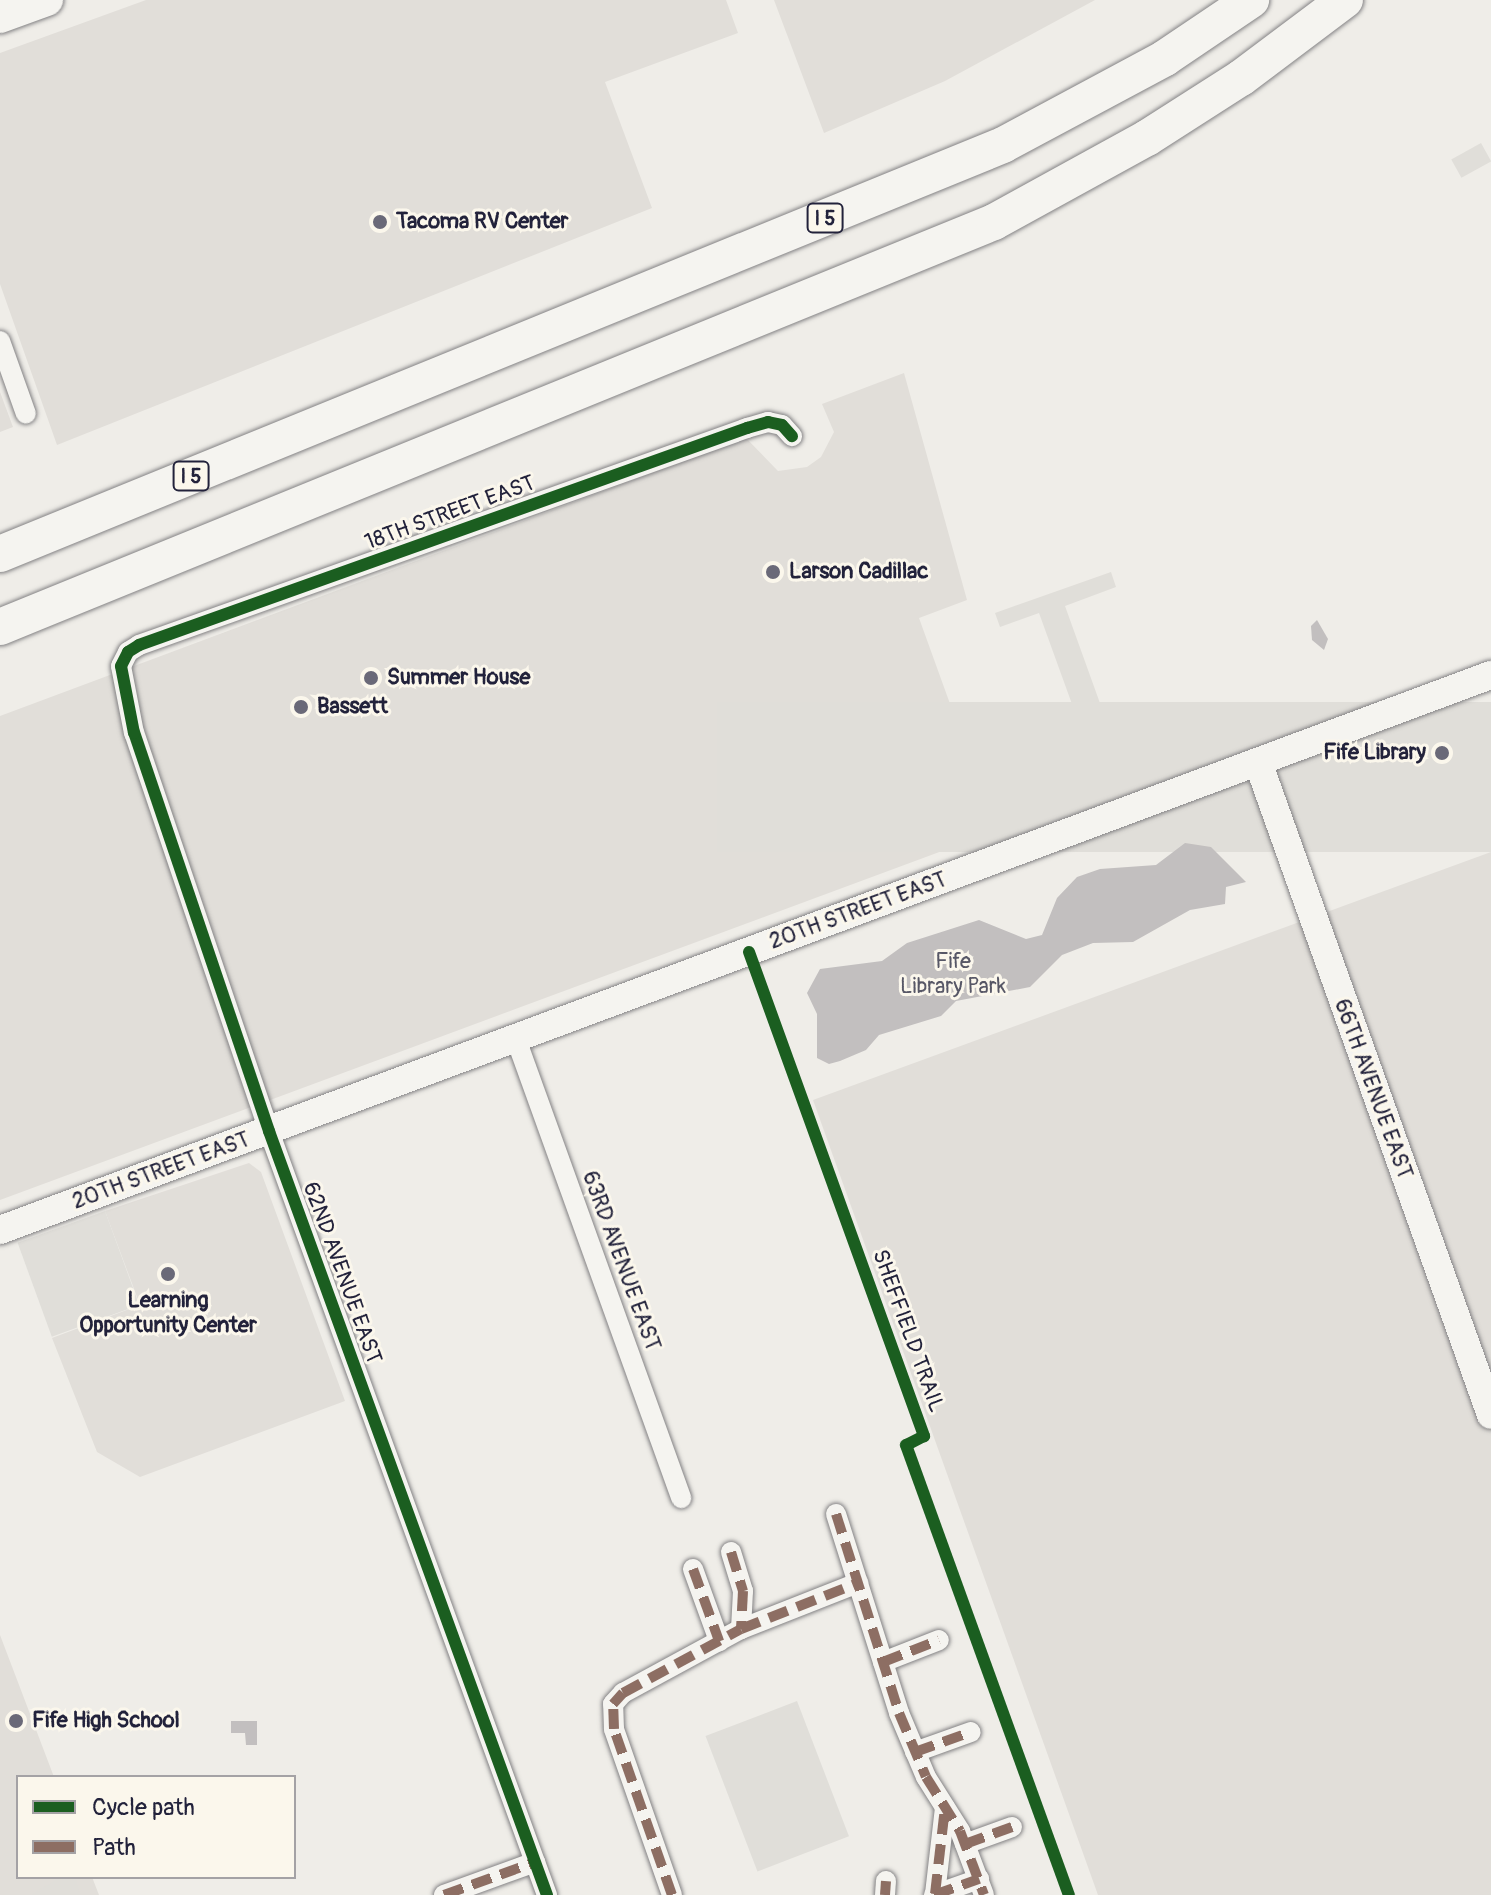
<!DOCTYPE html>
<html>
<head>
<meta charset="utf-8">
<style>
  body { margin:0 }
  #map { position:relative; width:1491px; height:1895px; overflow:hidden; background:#efede8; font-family:Pangolin,sans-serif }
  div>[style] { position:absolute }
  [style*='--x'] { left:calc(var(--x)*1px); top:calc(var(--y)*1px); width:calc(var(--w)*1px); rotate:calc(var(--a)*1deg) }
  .built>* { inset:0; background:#e1ded9 }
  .green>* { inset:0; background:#e0ded9; transform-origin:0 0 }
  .water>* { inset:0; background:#c2bfbf }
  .roads { filter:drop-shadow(0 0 2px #838284) drop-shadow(0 0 2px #838284) }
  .street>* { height:20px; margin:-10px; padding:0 10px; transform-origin:10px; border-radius:10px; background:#f5f4f0 }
  .secondary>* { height:28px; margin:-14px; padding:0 14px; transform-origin:14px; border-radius:14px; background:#f5f4f0 }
  .primary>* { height:32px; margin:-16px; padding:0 16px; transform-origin:16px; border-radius:16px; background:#f5f4f0 }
  .highway>* { height:36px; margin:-18px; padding:0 18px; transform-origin:18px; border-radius:18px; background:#f5f4f0 }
  .quiet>* { height:10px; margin-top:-5px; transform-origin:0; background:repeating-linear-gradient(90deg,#8d6e63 0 20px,transparent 0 30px) }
  .cycleway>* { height:12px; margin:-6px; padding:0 6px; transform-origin:6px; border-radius:6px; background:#1b5e20 }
  .dots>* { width:22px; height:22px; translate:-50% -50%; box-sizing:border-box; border:4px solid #fbf7ec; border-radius:50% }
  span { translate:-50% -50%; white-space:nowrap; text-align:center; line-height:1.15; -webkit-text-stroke:6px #fbf7ec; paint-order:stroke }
  .shield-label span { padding:2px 6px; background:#fbf7ec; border:2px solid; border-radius:6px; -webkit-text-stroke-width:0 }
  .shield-label { font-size:20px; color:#22223b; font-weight:700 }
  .poi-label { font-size:22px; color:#22223b; font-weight:700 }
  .left { translate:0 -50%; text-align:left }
  .right { translate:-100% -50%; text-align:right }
  .street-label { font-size:22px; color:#22223b }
  .park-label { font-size:22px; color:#575766 }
  .legend { position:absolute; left:16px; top:1775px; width:280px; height:104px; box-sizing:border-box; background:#fbf7ec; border:2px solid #a4a2a5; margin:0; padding:10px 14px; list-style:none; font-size:24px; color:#22223b }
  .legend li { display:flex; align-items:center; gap:16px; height:40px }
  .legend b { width:40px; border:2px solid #a4a2a5 }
</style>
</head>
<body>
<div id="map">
  <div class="built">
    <i style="clip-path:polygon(146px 0,726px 0,738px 33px,605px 82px,652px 208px,57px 445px,0 284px,0 53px)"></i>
    <i style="clip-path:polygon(774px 0,1095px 0,945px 81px,824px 133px)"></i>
    <i style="clip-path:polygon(904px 373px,967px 600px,919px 618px,996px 831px,0 1200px,0 716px,746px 438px,778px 471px,807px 467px,821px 457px,834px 432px,822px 404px)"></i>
    <i style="clip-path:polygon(0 392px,13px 427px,0 432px)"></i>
    <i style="clip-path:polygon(1491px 852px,1491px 1895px,1098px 1895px,813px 1100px)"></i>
    <i style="clip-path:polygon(249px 1163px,261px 1172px,345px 1401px,140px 1477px,97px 1452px,52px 1338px,140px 1305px,105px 1211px)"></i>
    <i style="clip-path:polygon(0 1635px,54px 1777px,18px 1777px,18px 1877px,92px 1877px,99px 1895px,0 1895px)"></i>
  </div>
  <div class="green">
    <i style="left:1481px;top:143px;width:21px;height:34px;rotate:61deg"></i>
    <i style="clip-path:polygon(1111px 572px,1116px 587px,1065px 606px,1110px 731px,1085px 740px,1039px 613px,1000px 627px,995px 613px)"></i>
    <i style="left:1491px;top:702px;width:150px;height:774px;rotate:90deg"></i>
    <i style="left:105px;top:1211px;width:100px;height:93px;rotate:70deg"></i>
    <i style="left:797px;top:1701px;width:145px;height:98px;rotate:69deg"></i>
    <i style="clip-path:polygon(60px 1877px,75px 1877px,80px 1895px,31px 1895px)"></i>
  </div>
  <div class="water">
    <i style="clip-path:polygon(1317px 620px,1328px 639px,1324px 650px,1312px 640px,1311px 626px)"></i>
    <i style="clip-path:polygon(1185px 843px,1211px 847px,1246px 882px,1226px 887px,1225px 904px,1190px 910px,1133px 942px,1093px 943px,1062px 955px,1030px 987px,956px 1001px,941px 1016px,879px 1035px,866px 1050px,840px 1061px,829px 1064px,817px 1058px,817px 1014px,807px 993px,820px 969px,882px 961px,907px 943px,979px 920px,1026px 939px,1042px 935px,1057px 898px,1077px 877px,1100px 869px,1156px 865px)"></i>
    <i style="clip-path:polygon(231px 1721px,257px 1721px,257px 1745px,246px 1745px,245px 1733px,231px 1733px)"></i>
  </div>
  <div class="roads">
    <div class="street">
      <i style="--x:0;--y:341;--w:77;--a:70.4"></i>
      <i style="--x:516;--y:1039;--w:488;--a:70.2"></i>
      <i style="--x:836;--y:1514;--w:209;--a:72.4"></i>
      <i style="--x:899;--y:1713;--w:69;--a:67.1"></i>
      <i style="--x:926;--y:1777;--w:64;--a:57.8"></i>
      <i style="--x:960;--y:1831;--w:68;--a:69.4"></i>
      <i style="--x:731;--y:1552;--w:41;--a:72.9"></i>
      <i style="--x:743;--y:1591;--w:38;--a:93"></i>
      <i style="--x:693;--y:1569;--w:77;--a:70.1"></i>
      <i style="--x:883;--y:1662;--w:60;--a:-21.4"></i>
      <i style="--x:915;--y:1752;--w:59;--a:-19.7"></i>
      <i style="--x:965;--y:1844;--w:50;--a:-19.9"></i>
      <i style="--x:935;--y:1894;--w:87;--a:-83.4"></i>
      <i style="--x:444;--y:1895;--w:97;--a:-19.9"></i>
      <i style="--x:547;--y:1895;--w:813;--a:-110"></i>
      <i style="--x:269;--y:1131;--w:420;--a:-108.7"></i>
      <i style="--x:134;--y:733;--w:68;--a:-101"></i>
      <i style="--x:121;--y:666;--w:16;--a:-63"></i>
      <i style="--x:128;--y:652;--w:13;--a:-32"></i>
      <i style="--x:139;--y:645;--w:646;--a:-19.64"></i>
      <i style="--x:747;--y:428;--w:22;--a:-16"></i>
      <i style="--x:768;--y:422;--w:14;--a:12"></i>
      <i style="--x:782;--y:425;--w:15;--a:48"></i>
      <i style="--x:672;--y:1895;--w:176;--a:-109.3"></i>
      <i style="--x:614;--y:1729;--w:25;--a:-92"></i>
      <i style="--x:613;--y:1704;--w:15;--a:-48"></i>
      <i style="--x:623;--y:1693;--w:134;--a:-28.5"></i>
      <i style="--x:741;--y:1629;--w:126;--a:-21.5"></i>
      <i style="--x:885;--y:1895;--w:14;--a:-86"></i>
      <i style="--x:934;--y:1895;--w:48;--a:-19.6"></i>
    </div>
    <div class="secondary">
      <i style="--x:1258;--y:762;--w:693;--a:70.36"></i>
      <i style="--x:0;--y:1230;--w:1591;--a:-20.42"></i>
    </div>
    <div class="primary">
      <i style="--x:0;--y:17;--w:50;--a:-19.9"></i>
    </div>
    <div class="highway">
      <i style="--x:0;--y:554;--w:1083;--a:-22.18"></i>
      <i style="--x:1003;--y:145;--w:184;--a:-28.2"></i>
      <i style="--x:1165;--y:58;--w:104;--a:-34"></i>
      <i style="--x:0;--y:627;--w:1073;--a:-22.17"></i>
      <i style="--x:994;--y:222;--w:175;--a:-28.8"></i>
      <i style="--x:1147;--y:138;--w:112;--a:-32.6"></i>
      <i style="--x:1241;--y:78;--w:130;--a:-36.9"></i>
    </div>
  </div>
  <div class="quiet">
    <i style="--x:836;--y:1514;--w:209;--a:72.4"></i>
    <i style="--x:899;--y:1713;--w:69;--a:67.1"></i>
    <i style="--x:926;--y:1777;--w:64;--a:57.8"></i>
    <i style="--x:960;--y:1831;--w:68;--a:69.4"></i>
    <i style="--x:731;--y:1552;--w:41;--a:72.9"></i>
    <i style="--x:743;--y:1591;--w:38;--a:93"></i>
    <i style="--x:693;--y:1569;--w:77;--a:70.1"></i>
    <i style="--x:883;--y:1662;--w:60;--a:-21.4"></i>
    <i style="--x:915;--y:1752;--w:59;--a:-19.7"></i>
    <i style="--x:965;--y:1844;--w:50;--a:-19.9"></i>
    <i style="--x:935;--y:1894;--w:87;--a:-83.4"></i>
    <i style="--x:444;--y:1895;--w:97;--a:-19.9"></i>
    <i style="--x:672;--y:1895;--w:176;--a:-109.3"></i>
    <i style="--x:614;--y:1729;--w:25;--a:-92"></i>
    <i style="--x:613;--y:1704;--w:15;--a:-48"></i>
    <i style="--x:623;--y:1693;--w:134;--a:-28.5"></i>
    <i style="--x:741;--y:1629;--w:126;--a:-21.5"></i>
    <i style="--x:885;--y:1895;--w:14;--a:-86"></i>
    <i style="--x:934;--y:1895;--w:48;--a:-19.6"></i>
  </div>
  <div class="cycleway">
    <i style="--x:749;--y:952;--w:515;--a:70.12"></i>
    <i style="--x:924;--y:1436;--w:20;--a:153"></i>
    <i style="--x:906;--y:1445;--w:479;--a:70.1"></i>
    <i style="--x:547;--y:1895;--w:813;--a:-110"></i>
    <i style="--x:269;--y:1131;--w:420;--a:-108.7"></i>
    <i style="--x:134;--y:733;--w:68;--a:-101"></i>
    <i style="--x:121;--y:666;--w:16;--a:-63"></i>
    <i style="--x:128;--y:652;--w:13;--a:-32"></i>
    <i style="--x:139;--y:645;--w:646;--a:-19.64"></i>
    <i style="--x:747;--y:428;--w:22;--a:-16"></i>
    <i style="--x:768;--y:422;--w:14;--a:12"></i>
    <i style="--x:782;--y:425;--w:15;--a:48"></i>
  </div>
  <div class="dots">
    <i style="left:380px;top:222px;background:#6a6978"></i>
    <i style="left:773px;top:572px;background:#6a6978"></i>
    <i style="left:371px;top:678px;background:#6a6978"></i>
    <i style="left:301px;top:707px;background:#6a6978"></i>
    <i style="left:1442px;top:753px;background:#6a6978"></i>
    <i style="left:168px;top:1274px;background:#6a6978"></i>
    <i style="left:16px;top:1721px;background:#6a6978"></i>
  </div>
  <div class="shield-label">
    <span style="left:825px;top:218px">I 5</span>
    <span style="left:191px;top:476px">I 5</span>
  </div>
  <div class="poi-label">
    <span class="left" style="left:396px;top:222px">Tacoma RV Center</span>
    <span class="left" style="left:789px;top:572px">Larson Cadillac</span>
    <span class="left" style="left:387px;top:678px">Summer House</span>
    <span class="left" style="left:317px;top:707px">Bassett</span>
    <span class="right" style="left:1426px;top:753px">Fife Library</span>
    <span style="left:168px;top:1313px">Learning<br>Opportunity Center</span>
    <span class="left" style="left:32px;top:1721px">Fife High School</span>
  </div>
  <div class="street-label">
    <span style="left:450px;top:513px;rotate:-20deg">18TH STREET EAST</span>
    <span style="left:858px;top:911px;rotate:-20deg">20TH STREET EAST</span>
    <span style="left:1373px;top:1089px;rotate:70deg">66TH AVENUE EAST</span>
    <span style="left:161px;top:1171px;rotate:-20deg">20TH STREET EAST</span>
    <span style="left:621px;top:1261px;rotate:70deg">63RD AVENUE EAST</span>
    <span style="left:342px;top:1273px;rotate:70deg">62ND AVENUE EAST</span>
    <span style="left:908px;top:1331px;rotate:70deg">SHEFFIELD TRAIL</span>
  </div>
  <div class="park-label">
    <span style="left:953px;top:974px">Fife<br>Library Park</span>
  </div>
  <ul class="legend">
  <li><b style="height:10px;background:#1b5e20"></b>Cycle path</li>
  <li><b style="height:10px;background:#8d6e63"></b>Path</li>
  </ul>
</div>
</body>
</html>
